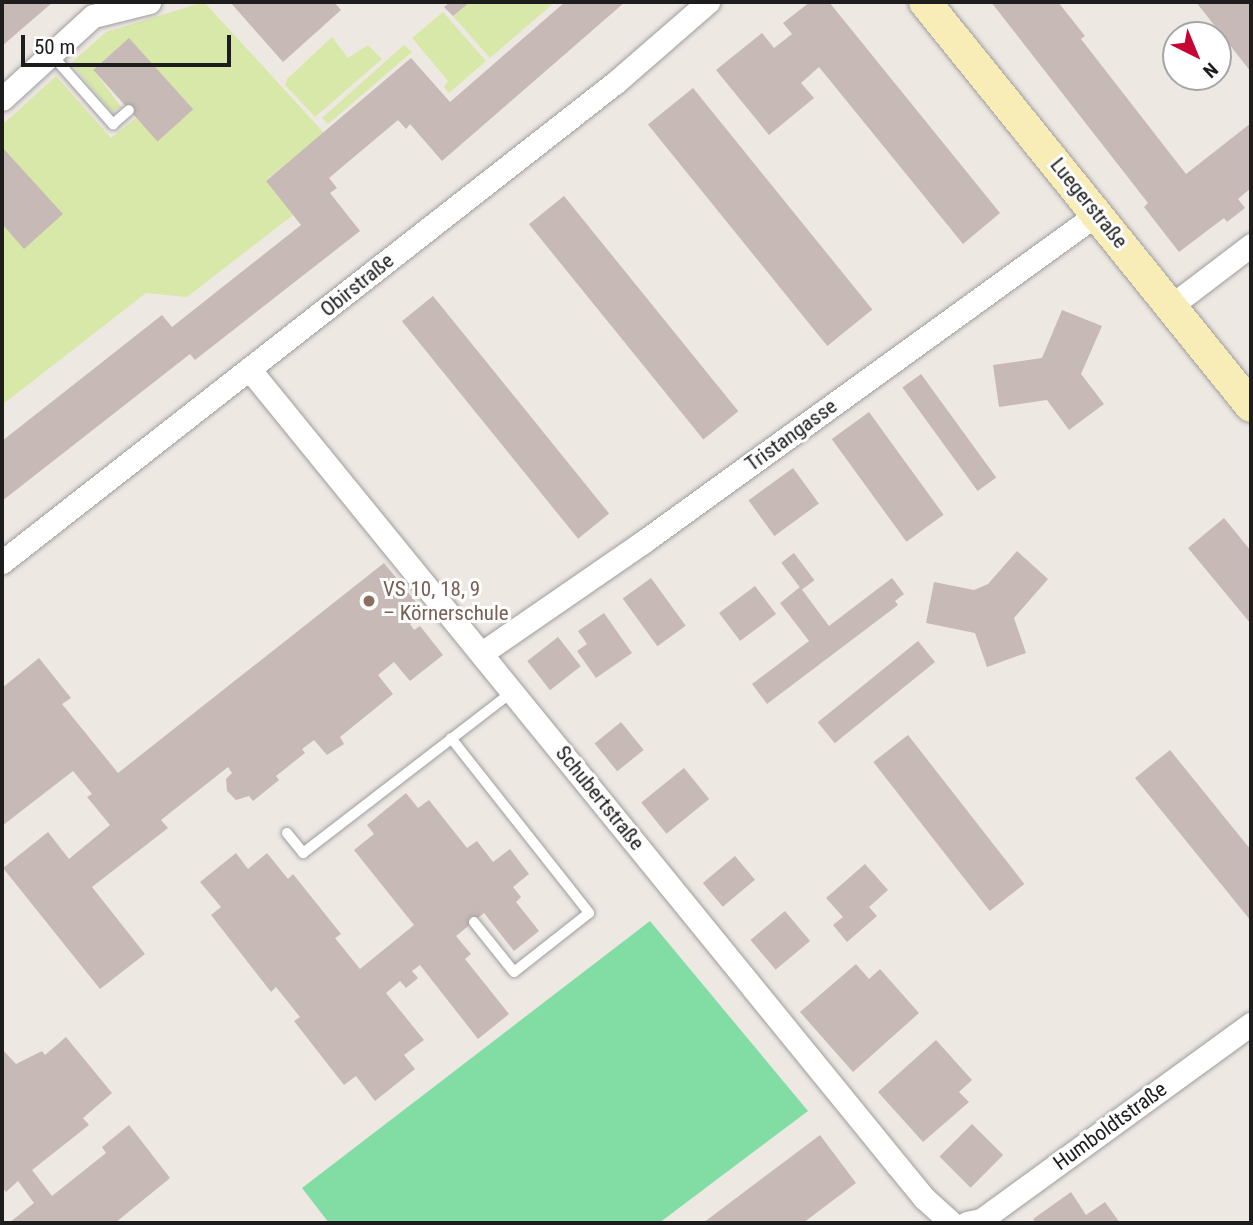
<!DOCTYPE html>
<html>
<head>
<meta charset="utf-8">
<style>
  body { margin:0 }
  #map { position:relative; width:1253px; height:1225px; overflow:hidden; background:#eee8e3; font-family:"Roboto Condensed",sans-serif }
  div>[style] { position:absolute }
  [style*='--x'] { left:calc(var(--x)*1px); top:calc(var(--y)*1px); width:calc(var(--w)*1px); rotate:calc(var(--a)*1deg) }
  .grass>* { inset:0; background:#d8e8a9 }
  .pitch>* { inset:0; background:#81dda3 }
  .building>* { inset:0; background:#c6b9b6; transform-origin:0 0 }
  .roads { filter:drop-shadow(0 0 2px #9e9e9e) drop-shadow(0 0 2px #9e9e9e) }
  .lane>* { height:10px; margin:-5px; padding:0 5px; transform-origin:5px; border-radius:5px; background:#fff }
  .street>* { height:23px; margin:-11.5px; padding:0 11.5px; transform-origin:11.5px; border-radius:11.5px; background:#fff }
  .secondary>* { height:32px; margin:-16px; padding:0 16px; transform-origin:16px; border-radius:16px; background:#f8ecb7 }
  .dots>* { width:19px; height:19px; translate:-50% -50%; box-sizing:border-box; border:4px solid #fff; border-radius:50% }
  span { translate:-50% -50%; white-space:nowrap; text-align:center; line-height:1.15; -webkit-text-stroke:6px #fff; paint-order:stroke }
  .street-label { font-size:21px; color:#1d1d1d }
  .education-label { font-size:21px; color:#785e54 }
  .left { translate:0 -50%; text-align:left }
  .frame { position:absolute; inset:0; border:4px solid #1d1d1d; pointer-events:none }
  .north { position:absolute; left:1162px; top:21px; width:70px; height:70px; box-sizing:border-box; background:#fff; border:2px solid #a5a5a5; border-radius:50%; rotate:137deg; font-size:19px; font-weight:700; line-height:28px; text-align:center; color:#1d1d1d }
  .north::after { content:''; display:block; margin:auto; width:24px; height:32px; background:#c70333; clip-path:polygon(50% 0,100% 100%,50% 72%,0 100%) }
  .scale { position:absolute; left:21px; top:35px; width:210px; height:32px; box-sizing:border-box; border:4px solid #1d1d1d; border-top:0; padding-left:9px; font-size:21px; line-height:24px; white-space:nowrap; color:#1d1d1d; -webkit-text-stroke:5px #fff; paint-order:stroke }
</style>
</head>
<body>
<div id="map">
  <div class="grass">
    <i style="clip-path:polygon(204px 2px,324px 133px,266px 180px,293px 215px,187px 297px,146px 293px,2px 405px,2px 125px,56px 76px,111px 138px,136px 118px,158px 141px,193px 109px,129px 39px,94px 70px,121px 107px,112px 112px,71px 63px,106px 32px)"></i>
    <i style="clip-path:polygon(470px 2px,555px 2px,490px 58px,453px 16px)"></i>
    <i style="clip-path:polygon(443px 12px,486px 61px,449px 93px,444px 87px,448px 81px,412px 38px)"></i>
    <i style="clip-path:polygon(332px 37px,348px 58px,368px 45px,382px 59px,315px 117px,285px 85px,287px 79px)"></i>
    <i style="clip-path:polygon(404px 45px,412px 52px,328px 124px,322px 118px)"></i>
  </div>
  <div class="pitch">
    <i style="clip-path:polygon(650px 921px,808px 1111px,659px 1223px,329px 1223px,302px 1188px)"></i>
  </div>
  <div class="building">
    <i style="clip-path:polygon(2px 2px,53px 2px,2px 46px)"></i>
    <i style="clip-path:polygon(230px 2px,334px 2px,341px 10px,283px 62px)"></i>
    <i style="clip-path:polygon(450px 2px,470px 2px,453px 16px,444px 7px)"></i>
    <i style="clip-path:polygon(565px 2px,625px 2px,442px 161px,410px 124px,406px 129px,398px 120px,329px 178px,337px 188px,330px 193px,360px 231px,195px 360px,190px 354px,2px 501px,2px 441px,162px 315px,172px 327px,301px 225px,266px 181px,411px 58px,450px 102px)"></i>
    <i style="clip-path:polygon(810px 2px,829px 2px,1000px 213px,963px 244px,819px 67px,801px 83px,814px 98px,769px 135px,716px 70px,762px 33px,774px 48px,792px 34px,783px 23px)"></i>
    <i style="clip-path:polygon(991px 2px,1058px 2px,1085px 36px,1081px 39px,1186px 174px,1251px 123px,1251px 188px,1238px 199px,1245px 208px,1227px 222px,1224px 218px,1179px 252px,1144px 207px,1148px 203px)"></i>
    <i style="clip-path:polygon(1196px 2px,1251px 2px,1251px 72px)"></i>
    <i style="left:129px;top:38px;width:96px;height:48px;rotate:48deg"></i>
    <i style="left:693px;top:88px;width:285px;height:58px;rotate:51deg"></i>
    <i style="clip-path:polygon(2px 147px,63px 214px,24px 249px,2px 224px)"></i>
    <i style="left:564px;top:196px;width:277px;height:45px;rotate:51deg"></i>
    <i style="left:433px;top:296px;width:280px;height:40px;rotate:51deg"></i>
    <i style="clip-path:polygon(1062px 310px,1102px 326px,1081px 374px,1104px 404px,1069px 430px,1047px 400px,999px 407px,993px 365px,1042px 358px)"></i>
    <i style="left:921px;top:374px;width:128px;height:23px;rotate:54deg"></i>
    <i style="left:869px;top:412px;width:127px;height:46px;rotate:54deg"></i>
    <i style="left:793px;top:468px;width:44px;height:55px;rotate:54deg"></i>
    <i style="clip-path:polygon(1224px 518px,1251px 551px,1251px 624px,1188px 548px)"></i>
    <i style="clip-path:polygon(1017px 551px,1048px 579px,1014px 618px,1026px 653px,987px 667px,975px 633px,926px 623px,934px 582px,974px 590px,988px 584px)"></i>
    <i style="left:794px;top:553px;width:34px;height:16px;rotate:53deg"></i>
    <i style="clip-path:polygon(384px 563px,425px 613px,410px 624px,414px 630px,420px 626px,443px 655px,410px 681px,394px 662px,378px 675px,393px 694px,340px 737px,344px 744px,327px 755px,314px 740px,302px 749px,305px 753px,276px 776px,279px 780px,253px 801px,249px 796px,236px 800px,227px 791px,226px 779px,232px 773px,228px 767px,161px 820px,168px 828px,92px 887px,145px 954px,100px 989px,3px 868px,48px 832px,69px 859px,110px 825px,87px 797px,92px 794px,73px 771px,2px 826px,2px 688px,39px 658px,71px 698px,62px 704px,118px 773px)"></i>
    <i style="left:651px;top:578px;width:59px;height:35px;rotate:54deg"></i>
    <i style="clip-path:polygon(892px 578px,904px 594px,895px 601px,898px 605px,767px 704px,752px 684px,809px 641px,780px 603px,800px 587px,829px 626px)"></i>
    <i style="left:755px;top:586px;width:35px;height:45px;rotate:53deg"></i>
    <i style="clip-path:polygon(604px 613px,632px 653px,596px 678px,577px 651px,587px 644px,578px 631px)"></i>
    <i style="left:558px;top:637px;width:37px;height:39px;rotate:52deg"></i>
    <i style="left:918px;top:641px;width:27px;height:129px;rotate:51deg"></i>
    <i style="left:621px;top:722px;width:36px;height:34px;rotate:51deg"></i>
    <i style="left:908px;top:735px;width:189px;height:44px;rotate:52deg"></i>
    <i style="clip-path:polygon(1170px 750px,1251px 850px,1251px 921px,1135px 778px)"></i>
    <i style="left:684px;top:768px;width:40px;height:55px;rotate:51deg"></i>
    <i style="clip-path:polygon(406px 793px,418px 808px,429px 800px,467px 848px,477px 841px,493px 862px,510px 849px,529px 874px,513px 887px,521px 897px,516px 902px,539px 931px,514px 951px,484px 913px,456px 936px,471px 954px,465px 959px,509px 1014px,478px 1039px,420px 965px,412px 971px,418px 978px,406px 988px,400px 981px,386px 993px,424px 1040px,404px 1055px,415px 1069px,375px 1101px,356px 1076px,344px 1085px,294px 1021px,300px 1017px,276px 987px,271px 992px,211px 915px,221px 907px,200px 882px,236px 853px,248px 869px,267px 853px,288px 879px,293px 874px,341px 934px,335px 938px,360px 969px,414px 925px,354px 850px,374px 834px,367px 825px)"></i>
    <i style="left:735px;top:856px;width:31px;height:42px;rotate:50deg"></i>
    <i style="clip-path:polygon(865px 864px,888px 890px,869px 907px,877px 916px,847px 942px,833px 925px,843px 917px,826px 898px)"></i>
    <i style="left:785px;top:911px;width:39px;height:45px;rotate:50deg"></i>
    <i style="clip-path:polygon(856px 964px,869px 979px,880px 969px,919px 1013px,853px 1072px,800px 1012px)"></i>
    <i style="clip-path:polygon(66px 1037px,112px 1093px,83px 1118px,89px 1125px,32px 1170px,52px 1196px,106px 1153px,102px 1147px,129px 1125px,170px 1178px,115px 1223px,9px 1223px,34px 1203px,18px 1181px,6px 1192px,2px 1187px,2px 1049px,16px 1064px,42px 1051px,45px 1055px)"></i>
    <i style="clip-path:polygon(936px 1040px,972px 1080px,959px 1092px,969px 1102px,923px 1142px,878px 1092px)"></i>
    <i style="left:972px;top:1124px;width:44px;height:46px;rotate:45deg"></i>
    <i style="clip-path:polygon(820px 1135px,856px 1183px,803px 1223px,703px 1223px)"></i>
    <i style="clip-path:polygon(1071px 1192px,1086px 1215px,1105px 1202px,1120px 1223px,1036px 1223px,1033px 1219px)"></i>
  </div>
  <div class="roads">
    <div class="lane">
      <i style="--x:51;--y:54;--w:94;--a:48.5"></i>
      <i style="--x:113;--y:124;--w:21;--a:-41"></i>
      <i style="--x:451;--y:738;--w:223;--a:51.7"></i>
      <i style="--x:589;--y:913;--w:95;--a:141.8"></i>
      <i style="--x:514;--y:972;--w:64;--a:-128.7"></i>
      <i style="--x:287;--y:833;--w:26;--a:51"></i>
      <i style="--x:303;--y:853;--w:265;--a:-37.6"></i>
    </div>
    <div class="street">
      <i style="--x:2;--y:99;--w:123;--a:-42.4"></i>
      <i style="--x:93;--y:16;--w:58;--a:-14"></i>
      <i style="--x:1171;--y:306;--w:101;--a:-37.3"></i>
      <i style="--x:250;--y:370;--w:1025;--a:50.86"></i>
      <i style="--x:897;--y:1165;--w:43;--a:50.7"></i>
      <i style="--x:924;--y:1198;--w:38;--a:42"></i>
      <i style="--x:2;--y:562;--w:779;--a:-38.02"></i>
      <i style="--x:616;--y:82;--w:122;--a:-41"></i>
      <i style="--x:482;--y:653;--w:196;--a:-34.6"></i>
      <i style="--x:643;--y:542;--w:560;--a:-35.85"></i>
      <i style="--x:967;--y:1223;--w:14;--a:-12"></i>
      <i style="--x:981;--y:1220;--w:334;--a:-36"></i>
    </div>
    <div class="secondary">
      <i style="--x:925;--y:2;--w:519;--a:51.1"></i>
    </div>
  </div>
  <div class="dots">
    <i style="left:369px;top:601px;background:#8d6e63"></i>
  </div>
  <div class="street-label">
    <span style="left:1089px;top:203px;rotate:51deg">Luegerstraße</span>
    <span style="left:357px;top:285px;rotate:-39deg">Obirstraße</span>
    <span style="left:791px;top:435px;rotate:-36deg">Tristangasse</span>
    <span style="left:600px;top:798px;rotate:51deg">Schubertstraße</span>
    <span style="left:1110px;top:1126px;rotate:-36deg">Humboldtstraße</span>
  </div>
  <div class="education-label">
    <span class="left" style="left:383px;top:601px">VS 10, 18, 9<br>– Körnerschule</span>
  </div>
  <div class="frame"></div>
  <div class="north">N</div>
  <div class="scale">50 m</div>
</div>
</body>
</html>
